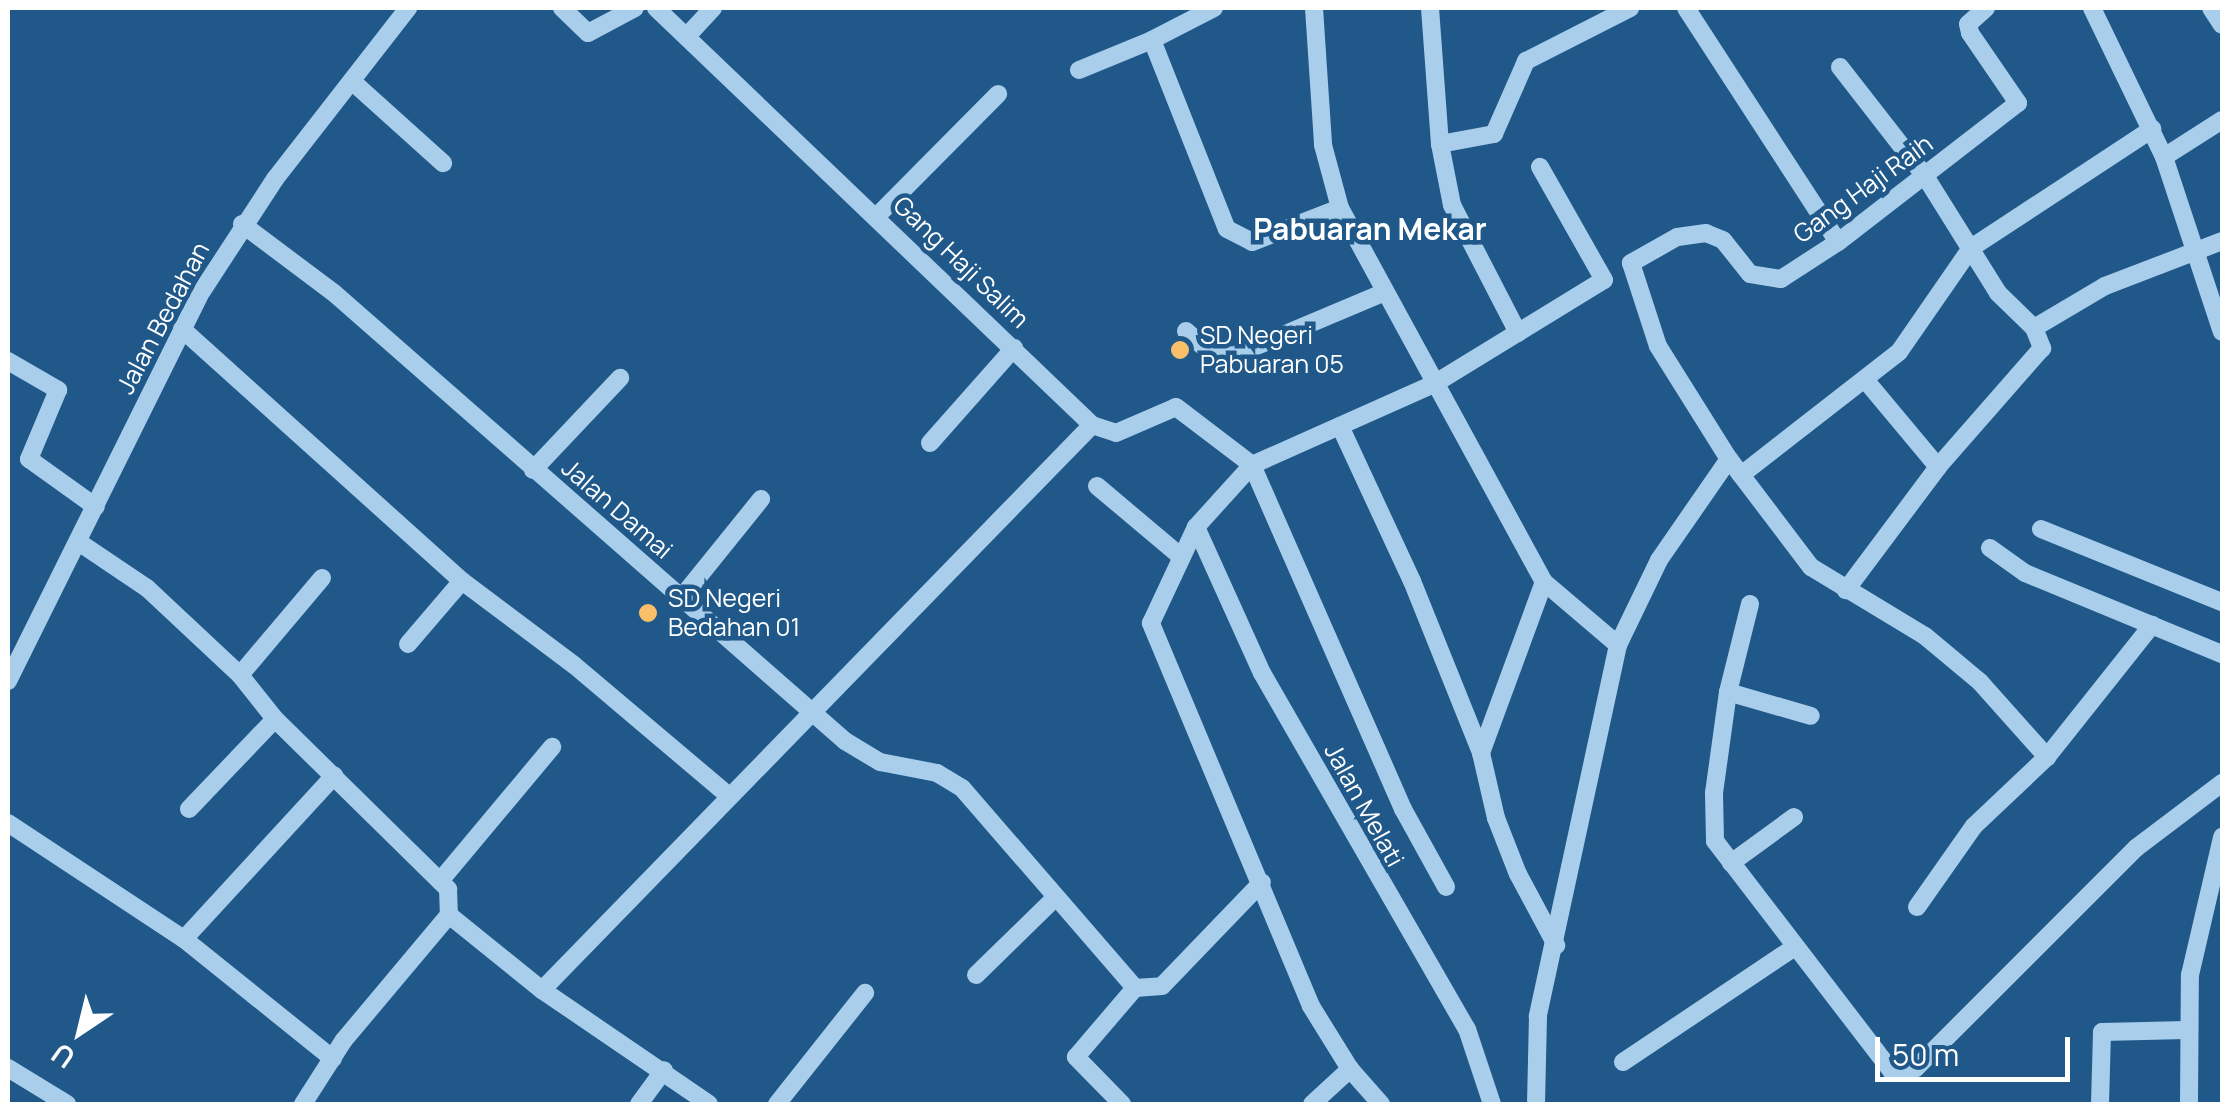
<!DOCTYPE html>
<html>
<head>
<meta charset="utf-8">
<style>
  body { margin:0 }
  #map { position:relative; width:2230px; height:1112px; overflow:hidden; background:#1f5889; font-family:Manrope,sans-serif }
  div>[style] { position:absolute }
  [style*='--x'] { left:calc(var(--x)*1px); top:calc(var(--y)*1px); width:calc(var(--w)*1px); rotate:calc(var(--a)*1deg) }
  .minor>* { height:18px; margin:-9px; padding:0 9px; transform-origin:9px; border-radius:9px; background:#a9ceeb }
  .dots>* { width:28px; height:28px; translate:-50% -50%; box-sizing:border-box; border:5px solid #1f5889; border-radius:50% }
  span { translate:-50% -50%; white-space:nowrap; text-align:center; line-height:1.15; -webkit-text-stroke:9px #1f5889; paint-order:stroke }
  .street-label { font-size:25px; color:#fff }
  .poi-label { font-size:25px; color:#fff }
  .left { translate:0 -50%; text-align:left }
  .quarter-label { font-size:30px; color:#fff; font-weight:700 }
  .frame { position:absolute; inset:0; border:10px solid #fff; pointer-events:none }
  .north { position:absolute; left:30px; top:982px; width:100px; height:100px; -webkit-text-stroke:8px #1f5889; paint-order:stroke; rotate:215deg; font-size:28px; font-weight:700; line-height:40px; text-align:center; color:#fff }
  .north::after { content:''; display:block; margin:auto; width:35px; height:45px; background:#fff; clip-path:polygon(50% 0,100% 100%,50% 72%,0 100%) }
  .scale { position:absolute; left:1875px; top:1037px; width:195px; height:45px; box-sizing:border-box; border:5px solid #fff; border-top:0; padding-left:12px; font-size:30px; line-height:35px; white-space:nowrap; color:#fff; -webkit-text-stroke:8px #1f5889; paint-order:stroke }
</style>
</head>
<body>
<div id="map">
  <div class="minor">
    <i style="--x:562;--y:8;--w:36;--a:44"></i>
    <i style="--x:588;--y:33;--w:53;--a:-28"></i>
    <i style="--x:656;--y:8;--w:603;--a:43.72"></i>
    <i style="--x:1092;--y:425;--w:25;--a:18"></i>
    <i style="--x:1116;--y:433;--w:65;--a:-23.4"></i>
    <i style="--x:1176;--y:407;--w:96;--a:37.3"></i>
    <i style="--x:1252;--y:465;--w:376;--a:66.3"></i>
    <i style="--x:1403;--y:809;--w:89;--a:61.1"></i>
    <i style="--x:1214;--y:8;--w:70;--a:152.7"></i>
    <i style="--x:1152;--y:40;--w:203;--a:68.4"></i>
    <i style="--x:1227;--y:229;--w:28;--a:27"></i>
    <i style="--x:1252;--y:242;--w:94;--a:-21.1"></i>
    <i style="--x:1314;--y:8;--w:137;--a:86.2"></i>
    <i style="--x:1323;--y:145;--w:65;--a:74.9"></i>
    <i style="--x:1340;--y:208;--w:426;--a:61.4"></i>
    <i style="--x:1544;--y:582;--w:97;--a:40.4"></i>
    <i style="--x:1618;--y:645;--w:380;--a:102.2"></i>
    <i style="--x:1538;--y:1016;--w:88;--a:91.3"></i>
    <i style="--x:1430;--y:8;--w:136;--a:85.8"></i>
    <i style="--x:1440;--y:144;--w:62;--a:78.9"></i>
    <i style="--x:1452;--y:205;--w:144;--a:62.7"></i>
    <i style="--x:1686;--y:8;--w:279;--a:57"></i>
    <i style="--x:1986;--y:8;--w:24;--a:138"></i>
    <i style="--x:1968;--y:24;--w:9;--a:77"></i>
    <i style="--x:1970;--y:33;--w:85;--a:55.6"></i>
    <i style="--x:2018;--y:103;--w:227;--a:142.3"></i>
    <i style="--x:1838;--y:242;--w:68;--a:147"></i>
    <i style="--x:1781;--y:279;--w:31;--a:-171"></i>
    <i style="--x:1750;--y:274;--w:43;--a:-128.5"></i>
    <i style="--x:1723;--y:240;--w:18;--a:-158"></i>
    <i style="--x:1706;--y:233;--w:29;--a:172"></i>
    <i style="--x:1677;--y:237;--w:53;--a:150.5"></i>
    <i style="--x:1631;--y:263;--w:87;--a:72"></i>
    <i style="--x:1658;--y:346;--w:133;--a:57.9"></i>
    <i style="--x:1729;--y:459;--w:136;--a:52.8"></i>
    <i style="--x:1811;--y:567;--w:133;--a:31.2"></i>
    <i style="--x:1925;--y:636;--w:72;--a:39.9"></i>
    <i style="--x:1980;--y:682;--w:101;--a:48.2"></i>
    <i style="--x:2092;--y:8;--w:165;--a:64.2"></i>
    <i style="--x:2164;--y:157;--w:184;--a:71.7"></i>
    <i style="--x:2211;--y:8;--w:20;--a:57"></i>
    <i style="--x:687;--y:36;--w:38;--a:-47"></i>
    <i style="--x:1840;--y:67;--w:138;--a:52.1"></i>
    <i style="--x:1925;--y:176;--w:138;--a:58"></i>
    <i style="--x:1998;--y:293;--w:50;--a:44.2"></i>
    <i style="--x:2034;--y:328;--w:22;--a:68"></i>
    <i style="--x:2042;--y:348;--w:158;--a:131.2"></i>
    <i style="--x:1938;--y:467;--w:154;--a:126.8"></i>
    <i style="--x:1079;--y:70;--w:79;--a:-22.3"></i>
    <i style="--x:354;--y:83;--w:120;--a:42"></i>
    <i style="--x:1440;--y:144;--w:55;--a:-10.5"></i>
    <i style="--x:1494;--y:134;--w:80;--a:-66.3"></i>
    <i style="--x:1526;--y:61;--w:117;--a:-27"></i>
    <i style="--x:2164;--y:157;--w:69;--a:-32.5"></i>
    <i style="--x:877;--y:216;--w:172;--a:-45.2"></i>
    <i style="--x:242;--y:224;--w:115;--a:36.9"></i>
    <i style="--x:334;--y:293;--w:680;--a:41.24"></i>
    <i style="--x:845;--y:741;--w:41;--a:31"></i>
    <i style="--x:880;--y:762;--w:58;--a:10.9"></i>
    <i style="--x:937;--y:773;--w:29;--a:31"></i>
    <i style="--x:962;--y:788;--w:264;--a:49.1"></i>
    <i style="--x:1135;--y:988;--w:27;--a:-4"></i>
    <i style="--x:1162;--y:986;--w:144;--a:-46.1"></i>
    <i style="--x:2034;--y:328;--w:82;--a:-30.6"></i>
    <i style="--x:2105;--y:286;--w:125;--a:-21"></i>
    <i style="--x:182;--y:329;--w:377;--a:42"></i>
    <i style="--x:462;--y:581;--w:140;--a:36.9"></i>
    <i style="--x:574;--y:665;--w:202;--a:40.2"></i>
    <i style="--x:1186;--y:331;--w:28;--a:42"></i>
    <i style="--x:1207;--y:350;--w:27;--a:13"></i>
    <i style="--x:1233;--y:356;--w:165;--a:-22.8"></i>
    <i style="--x:8;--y:361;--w:58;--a:30.1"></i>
    <i style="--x:58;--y:390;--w:75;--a:112.8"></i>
    <i style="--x:29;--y:459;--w:82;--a:35.6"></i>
    <i style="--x:1867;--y:382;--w:111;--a:50.1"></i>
    <i style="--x:1340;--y:426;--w:171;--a:65.1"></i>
    <i style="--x:1412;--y:581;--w:185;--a:68.1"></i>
    <i style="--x:1481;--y:753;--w:67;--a:77"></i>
    <i style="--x:1496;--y:818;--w:60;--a:68.6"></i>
    <i style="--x:1518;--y:874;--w:81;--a:61.8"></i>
    <i style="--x:930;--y:443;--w:127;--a:-48.5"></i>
    <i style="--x:533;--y:470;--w:127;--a:-46.6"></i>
    <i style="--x:1741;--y:475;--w:200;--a:-37.9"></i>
    <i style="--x:1899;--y:352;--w:126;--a:-55.3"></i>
    <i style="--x:1971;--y:248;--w:217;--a:-33.3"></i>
    <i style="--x:1097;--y:486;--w:107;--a:40.1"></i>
    <i style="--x:1196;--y:527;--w:160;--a:65.7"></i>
    <i style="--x:1262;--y:673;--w:411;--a:60.1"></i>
    <i style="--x:1467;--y:1029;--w:79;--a:71.6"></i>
    <i style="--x:2041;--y:529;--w:195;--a:22"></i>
    <i style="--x:80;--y:543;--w:81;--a:33.9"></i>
    <i style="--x:147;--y:588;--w:127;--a:43.1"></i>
    <i style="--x:240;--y:675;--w:56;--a:51.5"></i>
    <i style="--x:275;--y:719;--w:243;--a:44.5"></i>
    <i style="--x:448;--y:889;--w:26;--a:88"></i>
    <i style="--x:449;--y:915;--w:119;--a:38.9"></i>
    <i style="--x:542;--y:990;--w:202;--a:34.3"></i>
    <i style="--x:1990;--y:548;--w:43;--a:35.5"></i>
    <i style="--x:2025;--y:573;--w:213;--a:22.4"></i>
    <i style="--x:682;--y:597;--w:126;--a:-51.1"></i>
    <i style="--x:1750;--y:604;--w:91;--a:104"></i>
    <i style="--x:1728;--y:692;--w:102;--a:97.9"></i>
    <i style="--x:1714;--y:793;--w:48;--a:88.8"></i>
    <i style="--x:1715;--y:841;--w:291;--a:52.5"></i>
    <i style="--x:1892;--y:1072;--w:24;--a:-9"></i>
    <i style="--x:1916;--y:1068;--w:311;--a:-45"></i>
    <i style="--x:2136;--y:848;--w:108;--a:-37.1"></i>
    <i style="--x:408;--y:644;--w:83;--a:-49.4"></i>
    <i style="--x:1618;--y:645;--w:94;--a:-64.2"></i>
    <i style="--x:1659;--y:560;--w:123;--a:-55.3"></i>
    <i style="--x:240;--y:675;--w:127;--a:-49.8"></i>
    <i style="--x:8;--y:681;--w:436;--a:-63.6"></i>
    <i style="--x:202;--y:291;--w:134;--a:-56.9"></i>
    <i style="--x:275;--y:179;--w:217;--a:-52.1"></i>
    <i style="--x:1728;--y:692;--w:86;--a:16.1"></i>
    <i style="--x:1481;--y:753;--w:182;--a:-69.8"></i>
    <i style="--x:189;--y:809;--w:124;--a:-46.3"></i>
    <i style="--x:8;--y:823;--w:211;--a:33.4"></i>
    <i style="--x:184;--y:939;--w:191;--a:38.8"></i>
    <i style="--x:1731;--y:863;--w:78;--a:-36.1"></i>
    <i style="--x:440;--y:881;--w:175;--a:-50.1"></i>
    <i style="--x:1917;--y:907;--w:99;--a:-54.9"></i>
    <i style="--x:1974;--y:826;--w:100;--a:-43.4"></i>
    <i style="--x:2047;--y:757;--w:169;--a:-51.5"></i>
    <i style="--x:184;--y:939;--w:222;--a:-47.4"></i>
    <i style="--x:976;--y:975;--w:110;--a:-44.3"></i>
    <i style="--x:542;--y:990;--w:788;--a:-45.77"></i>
    <i style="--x:1623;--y:1062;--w:205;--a:-33.8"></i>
    <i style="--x:8;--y:1068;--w:69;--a:31.4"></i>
    <i style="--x:1350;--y:1069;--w:47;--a:48.5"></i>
    <i style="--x:303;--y:1104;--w:76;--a:-57.4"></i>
    <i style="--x:344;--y:1040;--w:163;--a:-50"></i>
    <i style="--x:639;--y:1104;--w:42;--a:-53.7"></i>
    <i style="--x:777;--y:1104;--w:142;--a:-51.6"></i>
    <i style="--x:1122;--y:1104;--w:66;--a:-134.4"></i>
    <i style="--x:1076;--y:1057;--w:91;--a:-49.5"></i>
    <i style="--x:1312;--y:1104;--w:52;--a:-42.6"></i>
    <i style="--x:1350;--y:1069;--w:74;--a:-121.8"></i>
    <i style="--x:1311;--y:1006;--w:415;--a:-112.7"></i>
    <i style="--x:1151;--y:623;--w:106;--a:-64.9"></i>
    <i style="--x:1196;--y:527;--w:84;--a:-47.9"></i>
    <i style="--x:1252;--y:465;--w:199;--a:-24"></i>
    <i style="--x:1434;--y:384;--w:199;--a:-31.5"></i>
    <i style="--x:1604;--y:280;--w:130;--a:-119.5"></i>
    <i style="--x:2100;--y:1104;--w:72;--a:-88.4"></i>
    <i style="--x:2102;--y:1032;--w:84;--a:-1.4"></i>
    <i style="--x:2189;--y:1104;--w:129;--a:-89.6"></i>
    <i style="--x:2190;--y:975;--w:142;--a:-76.9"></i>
  </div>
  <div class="dots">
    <i style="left:1180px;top:350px;background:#fac069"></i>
    <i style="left:648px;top:613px;background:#fac069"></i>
  </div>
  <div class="street-label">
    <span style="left:1863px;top:189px;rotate:-36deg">Gang Haji Raih</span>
    <span style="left:961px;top:262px;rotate:44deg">Gang Haji Salim</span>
    <span style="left:163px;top:318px;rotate:-62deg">Jalan Bedahan</span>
    <span style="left:617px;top:509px;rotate:41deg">Jalan Damai</span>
    <span style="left:1364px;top:805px;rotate:61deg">Jalan Melati</span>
  </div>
  <div class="poi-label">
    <span class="left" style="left:1200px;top:350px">SD Negeri<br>Pabuaran 05</span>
    <span class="left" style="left:668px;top:613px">SD Negeri<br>Bedahan 01</span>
  </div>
  <div class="quarter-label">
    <span style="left:1370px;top:229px">Pabuaran Mekar</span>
  </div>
  <div class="frame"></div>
  <div class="north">U</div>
  <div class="scale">50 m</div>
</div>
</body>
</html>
